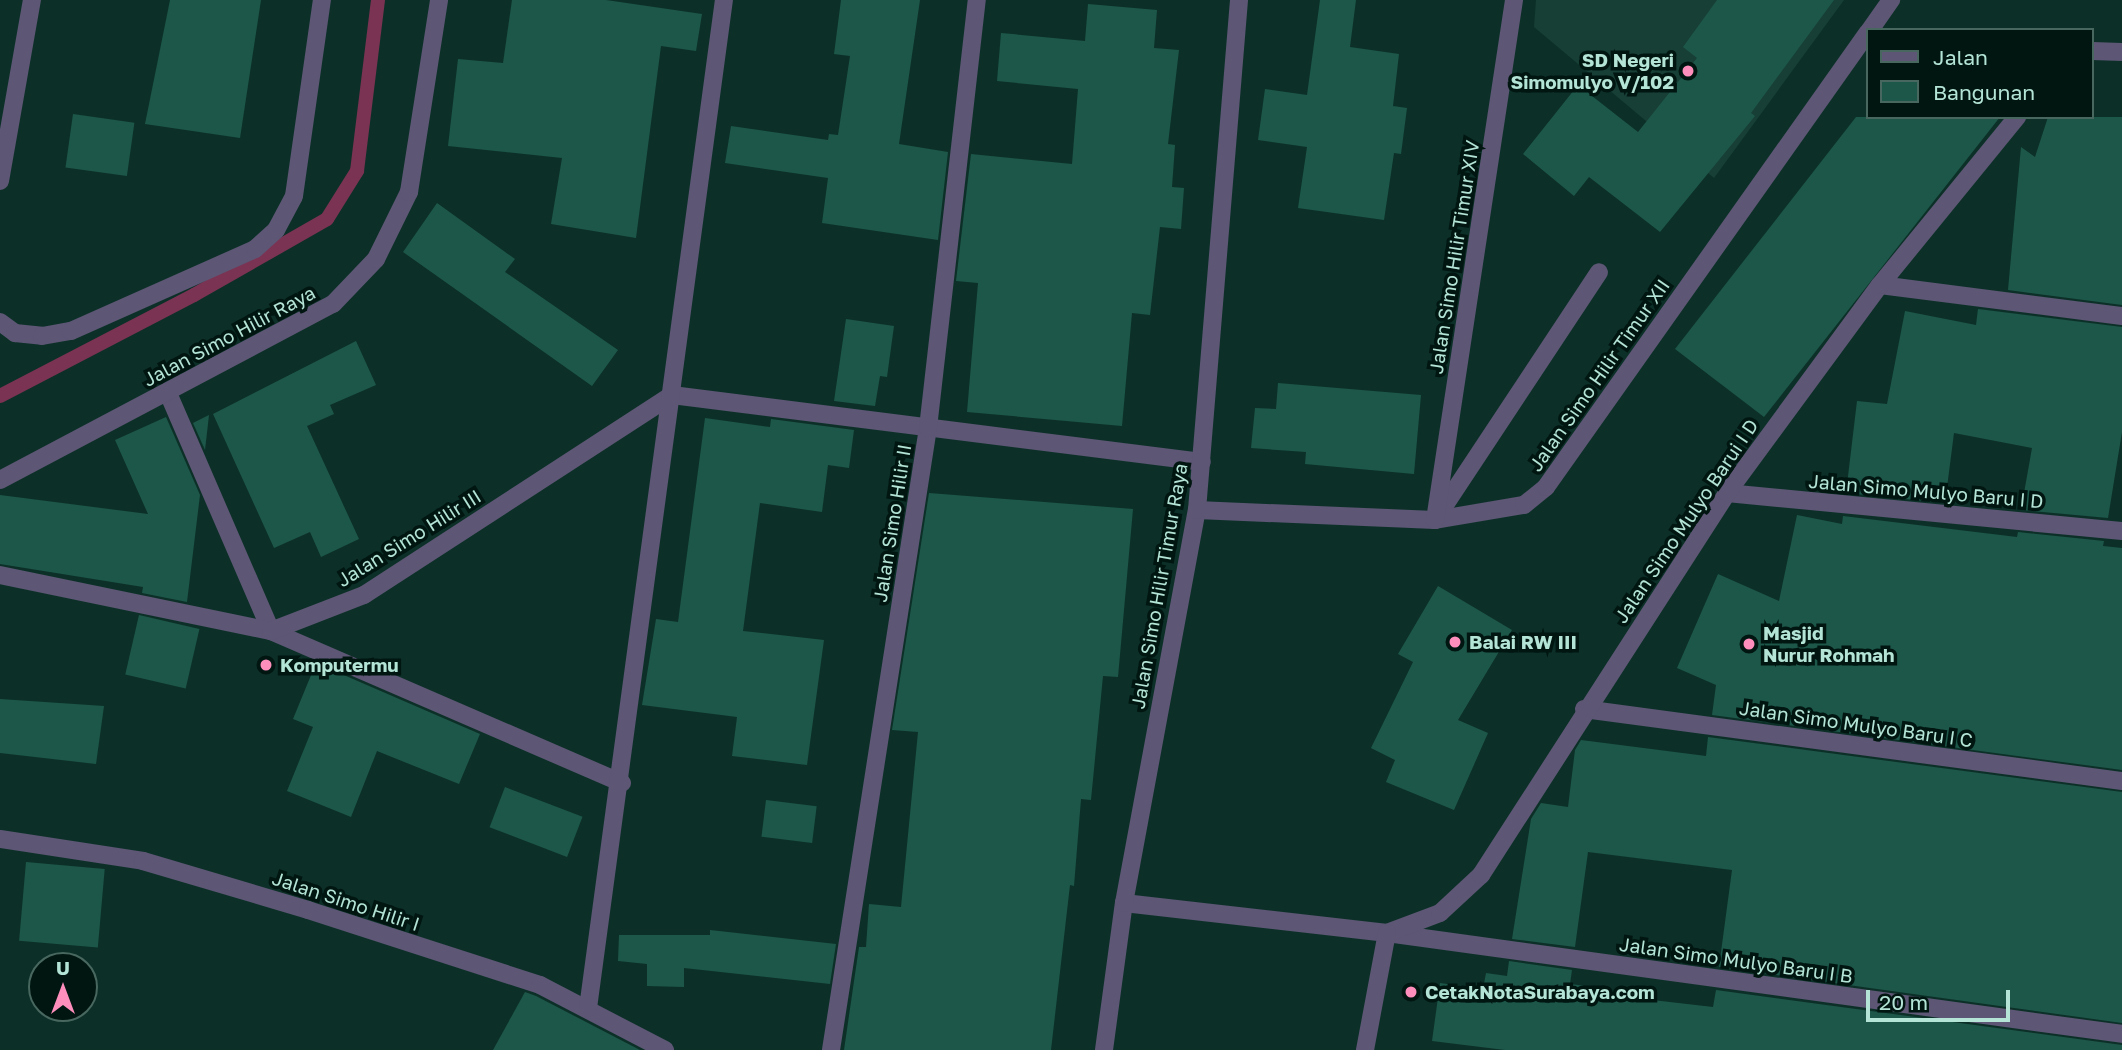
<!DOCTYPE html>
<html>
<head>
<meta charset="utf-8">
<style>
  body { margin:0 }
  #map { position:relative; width:2122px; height:1050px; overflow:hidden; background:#0c3028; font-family:"Golos Text",sans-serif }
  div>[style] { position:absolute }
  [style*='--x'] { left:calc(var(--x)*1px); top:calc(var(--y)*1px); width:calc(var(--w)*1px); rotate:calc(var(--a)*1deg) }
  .built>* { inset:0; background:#173f36 }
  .stream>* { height:14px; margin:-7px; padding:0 7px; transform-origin:7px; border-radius:7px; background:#7b3353 }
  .building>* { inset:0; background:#1d5749; transform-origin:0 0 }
  .lane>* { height:18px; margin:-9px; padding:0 9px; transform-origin:9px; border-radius:9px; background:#5d5674 }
  .street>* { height:18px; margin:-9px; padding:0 9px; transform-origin:9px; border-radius:9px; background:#5d5674 }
  .dots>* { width:19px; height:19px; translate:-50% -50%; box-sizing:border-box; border:4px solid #011611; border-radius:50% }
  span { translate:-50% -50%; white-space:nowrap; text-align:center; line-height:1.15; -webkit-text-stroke:7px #011611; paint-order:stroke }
  .poi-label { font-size:19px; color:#b3e4d5; font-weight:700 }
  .right { translate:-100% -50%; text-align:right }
  .left { translate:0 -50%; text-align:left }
  .street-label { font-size:19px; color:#b3e4d5 }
  .legend { position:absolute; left:1866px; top:28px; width:228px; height:91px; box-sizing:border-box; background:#011611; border:2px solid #48685f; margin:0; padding:9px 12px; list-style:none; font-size:21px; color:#b3e4d5 }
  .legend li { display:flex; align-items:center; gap:14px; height:35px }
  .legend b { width:35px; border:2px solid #48685f }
  .north { position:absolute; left:28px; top:952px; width:70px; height:70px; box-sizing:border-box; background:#011611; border:2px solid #48685f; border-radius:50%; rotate:0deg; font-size:19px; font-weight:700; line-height:28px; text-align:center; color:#b3e4d5 }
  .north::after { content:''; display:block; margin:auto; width:24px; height:32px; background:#fe8ebc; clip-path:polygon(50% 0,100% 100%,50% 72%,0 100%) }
  .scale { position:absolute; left:1866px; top:990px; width:144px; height:32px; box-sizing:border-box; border:4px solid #b3e4d5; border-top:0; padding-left:9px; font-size:21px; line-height:24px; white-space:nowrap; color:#b3e4d5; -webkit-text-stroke:5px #011611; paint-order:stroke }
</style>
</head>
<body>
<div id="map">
  <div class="built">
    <i style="clip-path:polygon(1536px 0,1844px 0,1714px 178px,1534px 27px)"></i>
  </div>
  <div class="stream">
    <i style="--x:0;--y:396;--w:219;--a:-27.5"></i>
    <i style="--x:194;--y:295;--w:153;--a:-29.7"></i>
    <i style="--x:327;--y:219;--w:57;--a:-58"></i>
    <i style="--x:357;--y:171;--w:172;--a:-83"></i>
  </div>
  <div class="building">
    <i style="clip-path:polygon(170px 0,261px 0,240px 138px,145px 124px)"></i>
    <i style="clip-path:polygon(512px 0,606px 0,702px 14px,696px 51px,661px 46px,636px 238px,551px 224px,562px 158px,448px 146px,458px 59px,503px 63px)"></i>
    <i style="clip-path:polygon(841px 0,920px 0,899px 144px,948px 152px,938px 240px,822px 223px,828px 178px,725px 163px,731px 126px,828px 140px,829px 134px,838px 135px,850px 56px,834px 54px)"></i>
    <i style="clip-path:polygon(1320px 0,1356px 0,1350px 47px,1399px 54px,1393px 106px,1407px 108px,1401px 154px,1394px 153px,1384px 220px,1298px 208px,1307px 147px,1258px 140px,1265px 89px,1307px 95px)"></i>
    <i style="clip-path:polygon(1717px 0,1834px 0,1751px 113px,1755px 116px,1660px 232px,1589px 177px,1574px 196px,1523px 154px,1578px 85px,1638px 132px,1697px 58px,1683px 47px)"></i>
    <i style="clip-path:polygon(1088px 4px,1157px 10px,1154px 48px,1179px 50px,1168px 144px,1175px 145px,1172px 187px,1184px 188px,1181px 229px,1160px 227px,1150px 315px,1132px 313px,1122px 426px,967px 412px,978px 283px,956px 281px,971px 154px,1072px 164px,1078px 89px,997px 81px,1001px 33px,1085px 41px)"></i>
    <i style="left:73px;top:114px;width:62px;height:54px;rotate:8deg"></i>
    <i style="clip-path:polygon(1856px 117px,2000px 117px,1764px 417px,1675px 349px)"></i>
    <i style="clip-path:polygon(2048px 117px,2122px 117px,2122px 305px,2008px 290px,2021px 147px,2035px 157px)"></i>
    <i style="clip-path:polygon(437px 203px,515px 259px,505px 272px,618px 350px,592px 386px,403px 252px)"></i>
    <i style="clip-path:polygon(1978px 309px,2122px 327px,2122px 432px,2108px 518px,2021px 510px,2032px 448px,1954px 433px,1945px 503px,1846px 493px,1857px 401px,1887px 404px,1905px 311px,1976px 325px)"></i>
    <i style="clip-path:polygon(846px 319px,894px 326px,887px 377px,880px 376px,875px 406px,834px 401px)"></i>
    <i style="clip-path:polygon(356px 341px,376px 385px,330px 405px,334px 414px,307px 426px,359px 539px,321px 557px,310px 532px,274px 548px,213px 414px)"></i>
    <i style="clip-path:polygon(1278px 383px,1421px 395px,1414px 474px,1305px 464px,1306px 452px,1251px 448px,1255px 408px,1276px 409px)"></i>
    <i style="clip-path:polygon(209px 415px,205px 450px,193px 423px)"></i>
    <i style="clip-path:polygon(166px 417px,200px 495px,187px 602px,142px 593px,143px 587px,0 564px,0 495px,148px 514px,115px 440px)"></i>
    <i style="clip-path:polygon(705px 418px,770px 427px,771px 419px,854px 430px,849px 468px,828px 465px,822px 512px,760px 503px,743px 631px,824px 640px,807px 765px,732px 756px,737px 717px,642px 705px,656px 619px,678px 622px)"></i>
    <i style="clip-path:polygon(929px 493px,1133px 509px,1118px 677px,1103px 676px,1091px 800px,1081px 799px,1074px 886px,1070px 885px,1051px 1050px,844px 1050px,859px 947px,866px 947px,869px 904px,901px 907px,918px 732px,892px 730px)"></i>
    <i style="clip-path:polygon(1797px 515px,1842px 524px,1843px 516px,2017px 537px,2018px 532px,2104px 541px,2103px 546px,2122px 548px,2122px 770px,1712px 715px,1716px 685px,1677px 668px,1718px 574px,1779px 601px)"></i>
    <i style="clip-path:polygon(1438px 586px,1512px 630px,1458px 720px,1488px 733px,1454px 810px,1386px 782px,1395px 760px,1371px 748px,1413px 662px,1398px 654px)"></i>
    <i style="left:139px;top:615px;width:62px;height:61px;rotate:13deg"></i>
    <i style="clip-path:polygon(316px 663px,480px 734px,459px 784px,377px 751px,351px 817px,287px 791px,313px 727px,293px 719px)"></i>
    <i style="clip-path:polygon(0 699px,104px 706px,96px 764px,0 753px)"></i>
    <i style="clip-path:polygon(1708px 737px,2122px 792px,2122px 1023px,1719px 967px,1732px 870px,1588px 852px,1575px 947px,1512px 939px,1531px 819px,1541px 803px,1568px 807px,1575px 750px,1581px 740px,1706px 756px)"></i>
    <i style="left:505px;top:787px;width:83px;height:43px;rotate:21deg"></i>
    <i style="left:766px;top:800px;width:51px;height:37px;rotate:7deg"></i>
    <i style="left:26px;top:862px;width:79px;height:79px;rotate:5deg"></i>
    <i style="clip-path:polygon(710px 930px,836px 944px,830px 984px,684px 968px,684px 987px,647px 986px,647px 964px,618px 961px,619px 935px,710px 935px)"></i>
    <i style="clip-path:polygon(1509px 961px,1572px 970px,1570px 984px,1610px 989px,1609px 995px,1713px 1007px,1716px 990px,2122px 1045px,2122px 1050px,1505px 1050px,1432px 1041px,1440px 983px,1483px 989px,1486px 973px,1507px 976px)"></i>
    <i style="clip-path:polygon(525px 992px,536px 996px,640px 1050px,493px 1050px)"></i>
  </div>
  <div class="lane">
    <i style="--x:1435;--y:520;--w:297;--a:-56.5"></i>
  </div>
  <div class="street">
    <i style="--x:1870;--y:30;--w:37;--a:-55"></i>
    <i style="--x:2092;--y:51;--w:30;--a:2"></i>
    <i style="--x:0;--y:181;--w:184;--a:-80"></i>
    <i style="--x:1880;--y:285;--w:244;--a:7.3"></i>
    <i style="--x:0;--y:322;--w:19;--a:36"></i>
    <i style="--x:15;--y:333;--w:27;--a:6"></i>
    <i style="--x:42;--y:336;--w:29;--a:-10"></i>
    <i style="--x:71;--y:331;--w:201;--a:-24"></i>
    <i style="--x:255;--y:249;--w:28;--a:-42"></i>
    <i style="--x:276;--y:230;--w:38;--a:-62"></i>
    <i style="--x:294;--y:196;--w:198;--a:-81.9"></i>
    <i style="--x:168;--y:393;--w:259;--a:66.6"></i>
    <i style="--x:0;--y:480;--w:377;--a:-27.9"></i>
    <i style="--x:333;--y:304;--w:62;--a:-46.3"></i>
    <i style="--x:376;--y:259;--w:75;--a:-63.8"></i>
    <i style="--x:409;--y:192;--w:194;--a:-81.1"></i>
    <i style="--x:1727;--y:493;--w:397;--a:5.5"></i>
    <i style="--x:1197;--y:510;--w:238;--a:2.4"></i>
    <i style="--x:1435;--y:520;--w:90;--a:-9.6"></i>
    <i style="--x:1524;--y:505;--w:28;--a:-39"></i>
    <i style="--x:1546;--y:487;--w:557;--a:-54.71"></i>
    <i style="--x:1435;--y:520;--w:526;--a:-81.36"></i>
    <i style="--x:0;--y:575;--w:277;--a:11.7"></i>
    <i style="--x:1584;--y:709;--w:543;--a:7.62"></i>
    <i style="--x:622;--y:783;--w:382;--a:-156.6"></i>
    <i style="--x:271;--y:631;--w:100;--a:-21.2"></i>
    <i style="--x:364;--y:595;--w:367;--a:-33"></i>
    <i style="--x:672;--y:395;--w:534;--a:7.2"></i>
    <i style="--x:0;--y:839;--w:145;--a:8.7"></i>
    <i style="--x:143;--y:861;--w:172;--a:16.5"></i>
    <i style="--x:308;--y:910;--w:244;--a:17.9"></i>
    <i style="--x:540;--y:985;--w:141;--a:27.5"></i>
    <i style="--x:1124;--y:903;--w:265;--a:6.5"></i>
    <i style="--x:1387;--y:933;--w:742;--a:7.82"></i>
    <i style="--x:1387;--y:933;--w:57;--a:-20.7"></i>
    <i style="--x:1440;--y:913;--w:56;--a:-42.8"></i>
    <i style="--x:1481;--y:875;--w:454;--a:-57.2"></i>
    <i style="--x:1727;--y:493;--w:258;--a:-53.7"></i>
    <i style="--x:1880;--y:285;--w:217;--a:-50.8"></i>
    <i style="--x:588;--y:1008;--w:1017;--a:-82.32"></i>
    <i style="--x:831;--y:1050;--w:630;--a:-81.14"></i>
    <i style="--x:928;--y:428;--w:431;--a:-83.5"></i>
    <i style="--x:1104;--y:1050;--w:148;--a:-82.3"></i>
    <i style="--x:1124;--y:903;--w:400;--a:-79.5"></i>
    <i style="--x:1197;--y:510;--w:512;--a:-85.29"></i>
    <i style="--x:1365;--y:1050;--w:119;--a:-79.4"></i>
  </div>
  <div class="dots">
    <i style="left:1688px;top:71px;background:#fe8ebc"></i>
    <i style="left:1455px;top:642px;background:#fe8ebc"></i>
    <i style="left:1749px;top:644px;background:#fe8ebc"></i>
    <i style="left:266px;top:665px;background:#fe8ebc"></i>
    <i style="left:1411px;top:992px;background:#fe8ebc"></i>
  </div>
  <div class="poi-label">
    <span class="right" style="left:1674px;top:71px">SD Negeri<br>Simomulyo V/102</span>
    <span class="left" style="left:1763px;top:644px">Masjid<br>Nurur Rohmah</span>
    <span class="left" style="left:1469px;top:642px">Balai RW III</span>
    <span class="left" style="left:280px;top:665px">Komputermu</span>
    <span class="left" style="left:1425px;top:992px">CetakNotaSurabaya.com</span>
  </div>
  <div class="street-label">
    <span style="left:1454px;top:257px;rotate:-81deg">Jalan Simo Hilir Timur XIV</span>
    <span style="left:229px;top:336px;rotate:-28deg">Jalan Simo Hilir Raya</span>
    <span style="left:1599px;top:375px;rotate:-55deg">Jalan Simo Hilir Timur XII</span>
    <span style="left:1926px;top:491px;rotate:5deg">Jalan Simo Mulyo Baru I D</span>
    <span style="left:1686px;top:521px;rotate:-56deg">Jalan Simo Mulyo Barui I D</span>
    <span style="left:892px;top:523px;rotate:-81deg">Jalan Simo Hilir II</span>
    <span style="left:409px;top:538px;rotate:-32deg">Jalan Simo Hilir III</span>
    <span style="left:1159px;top:586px;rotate:-80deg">Jalan Simo Hilir Timur Raya</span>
    <span style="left:1856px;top:724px;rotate:8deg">Jalan Simo Mulyo Baru I C</span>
    <span style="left:346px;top:901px;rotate:18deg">Jalan Simo Hilir I</span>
    <span style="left:1736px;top:960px;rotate:8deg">Jalan Simo Mulyo Baru I B</span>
  </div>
  <ul class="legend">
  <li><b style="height:9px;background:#5d5674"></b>Jalan</li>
  <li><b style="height:19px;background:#1d5749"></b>Bangunan</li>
  </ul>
  <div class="north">U</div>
  <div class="scale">20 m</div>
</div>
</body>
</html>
